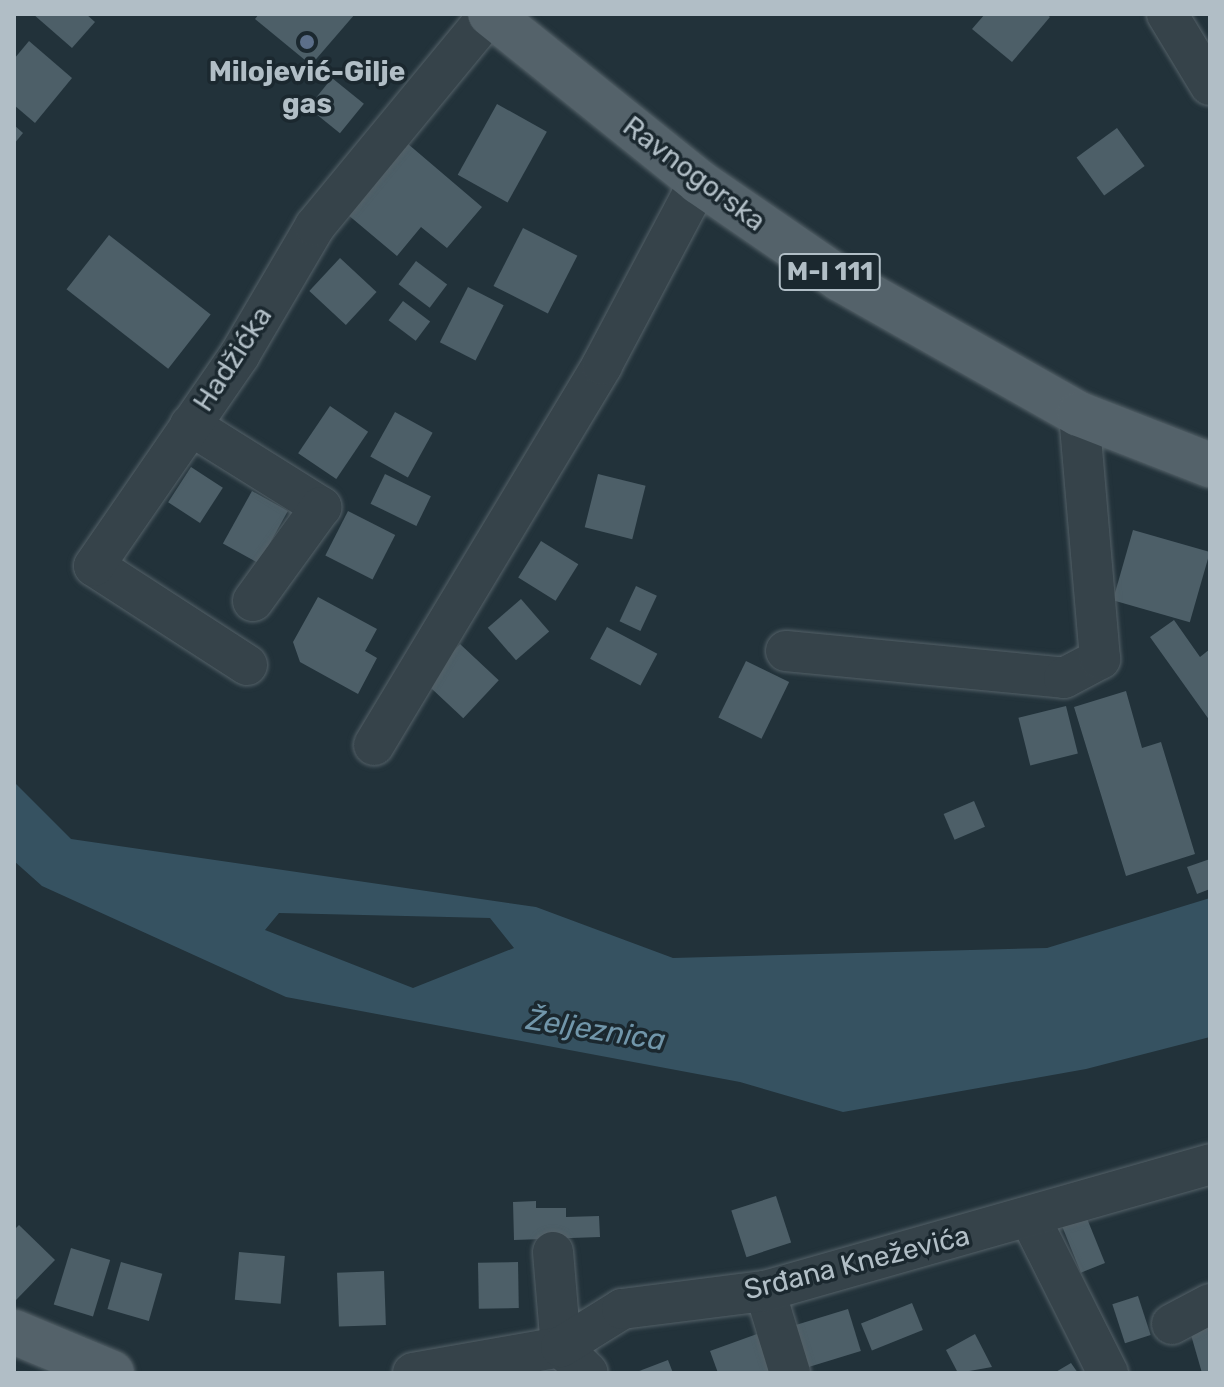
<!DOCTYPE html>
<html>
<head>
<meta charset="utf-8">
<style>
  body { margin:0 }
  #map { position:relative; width:1224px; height:1387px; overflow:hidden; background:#22323a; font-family:Rubik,sans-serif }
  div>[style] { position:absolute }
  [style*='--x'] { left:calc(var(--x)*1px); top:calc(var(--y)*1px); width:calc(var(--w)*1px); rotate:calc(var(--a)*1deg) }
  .water>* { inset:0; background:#365261 }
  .building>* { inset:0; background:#4d5f68; transform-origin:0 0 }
  .roads { filter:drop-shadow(0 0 2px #546168) drop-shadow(0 0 2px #546168) }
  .minor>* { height:40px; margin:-20px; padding:0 20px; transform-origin:20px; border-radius:20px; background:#36434a }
  .major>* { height:44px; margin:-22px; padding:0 22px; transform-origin:22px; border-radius:22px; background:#54626a }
  .dots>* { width:22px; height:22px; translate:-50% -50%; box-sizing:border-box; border:4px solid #1b282f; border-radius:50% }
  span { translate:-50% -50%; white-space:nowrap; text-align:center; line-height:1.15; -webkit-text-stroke:7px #1b282f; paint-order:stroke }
  .shield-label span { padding:2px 6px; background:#1b282f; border:2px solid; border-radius:6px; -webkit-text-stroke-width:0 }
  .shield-label { font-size:26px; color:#b1bec6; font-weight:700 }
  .poi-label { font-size:28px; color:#b1bec6; font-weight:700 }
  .street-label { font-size:28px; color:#b1bec6 }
  .water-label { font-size:30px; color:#7196aa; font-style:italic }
  .frame { position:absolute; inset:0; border:16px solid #b1bec6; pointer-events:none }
</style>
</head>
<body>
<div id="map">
  <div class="water">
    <i style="clip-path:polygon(evenodd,14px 782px,71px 839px,536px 907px,673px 958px,1047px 948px,1210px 898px,1210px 1037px,1086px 1069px,843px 1112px,740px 1082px,286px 997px,42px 886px,14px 861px,14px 782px,279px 913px,490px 918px,514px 948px,413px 988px,265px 930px,279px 913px)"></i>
  </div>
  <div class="building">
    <i style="clip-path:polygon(33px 14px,86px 14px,95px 22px,72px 48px)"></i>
    <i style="clip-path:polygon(259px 14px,355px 14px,311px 65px,255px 19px)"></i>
    <i style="clip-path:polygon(985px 14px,1046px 14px,1050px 17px,1012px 62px,972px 29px)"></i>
    <i style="clip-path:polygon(29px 41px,72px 78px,35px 123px,14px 105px,14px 59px)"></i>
    <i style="left:332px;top:78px;width:41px;height:38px;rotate:39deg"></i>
    <i style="left:497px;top:104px;width:57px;height:81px;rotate:29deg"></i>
    <i style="clip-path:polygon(14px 125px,23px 133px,14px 144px)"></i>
    <i style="left:1117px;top:128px;width:47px;height:50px;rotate:54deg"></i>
    <i style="clip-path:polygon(401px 138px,482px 207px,447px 248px,421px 227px,397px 256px,341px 209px)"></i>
    <i style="left:523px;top:228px;width:61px;height:65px;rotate:27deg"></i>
    <i style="left:109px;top:235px;width:129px;height:69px;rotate:38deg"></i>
    <i style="left:340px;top:258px;width:50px;height:45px;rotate:43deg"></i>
    <i style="left:416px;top:261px;width:39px;height:29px;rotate:37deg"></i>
    <i style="left:468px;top:287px;width:40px;height:62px;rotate:27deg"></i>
    <i style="left:403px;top:301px;width:34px;height:24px;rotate:37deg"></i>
    <i style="left:330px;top:406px;width:46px;height:57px;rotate:34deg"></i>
    <i style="left:395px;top:412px;width:43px;height:51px;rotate:29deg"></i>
    <i style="left:191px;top:467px;width:38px;height:42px;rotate:33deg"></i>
    <i style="left:385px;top:474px;width:51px;height:33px;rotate:26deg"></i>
    <i style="left:598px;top:474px;width:49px;height:55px;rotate:14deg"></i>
    <i style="left:252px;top:491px;width:41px;height:60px;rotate:29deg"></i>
    <i style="left:348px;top:511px;width:53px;height:50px;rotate:27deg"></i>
    <i style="left:1133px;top:530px;width:80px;height:73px;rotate:16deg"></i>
    <i style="left:541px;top:541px;width:44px;height:43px;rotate:32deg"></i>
    <i style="left:636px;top:586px;width:23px;height:39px;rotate:25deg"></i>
    <i style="clip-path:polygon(318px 597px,377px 629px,365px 651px,377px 658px,358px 694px,300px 662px,293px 642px)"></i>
    <i style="left:521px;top:599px;width:43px;height:44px;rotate:49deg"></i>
    <i style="clip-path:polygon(1174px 620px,1200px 657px,1210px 649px,1210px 721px,1150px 637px)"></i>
    <i style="left:607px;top:627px;width:57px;height:36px;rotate:28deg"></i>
    <i style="left:460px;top:644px;width:53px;height:52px;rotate:43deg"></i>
    <i style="left:746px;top:661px;width:48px;height:63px;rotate:26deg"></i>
    <i style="clip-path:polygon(1126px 691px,1142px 748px,1161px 742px,1195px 854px,1126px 876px,1074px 707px)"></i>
    <i style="left:1066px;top:706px;width:49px;height:49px;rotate:76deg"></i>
    <i style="left:974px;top:801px;width:28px;height:33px;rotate:67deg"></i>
    <i style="clip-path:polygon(1210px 859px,1210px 889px,1197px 894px,1187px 867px)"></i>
    <i style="left:776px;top:1196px;width:49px;height:47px;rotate:72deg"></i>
    <i style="clip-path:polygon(536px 1201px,536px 1208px,566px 1208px,566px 1217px,599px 1216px,600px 1237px,514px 1240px,513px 1202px)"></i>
    <i style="left:1084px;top:1211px;width:56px;height:26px;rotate:68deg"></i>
    <i style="clip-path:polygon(19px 1225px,55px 1260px,16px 1300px,14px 1230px)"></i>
    <i style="left:71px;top:1248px;width:41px;height:59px;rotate:17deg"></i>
    <i style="left:239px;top:1252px;width:46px;height:48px;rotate:5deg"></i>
    <i style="left:121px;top:1262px;width:43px;height:49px;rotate:16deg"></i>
    <i style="left:518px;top:1262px;width:46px;height:40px;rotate:89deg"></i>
    <i style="left:384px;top:1271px;width:54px;height:47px;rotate:88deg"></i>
    <i style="left:1138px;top:1296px;width:41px;height:27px;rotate:72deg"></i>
    <i style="left:912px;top:1303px;width:29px;height:55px;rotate:68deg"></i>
    <i style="left:848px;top:1309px;width:44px;height:58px;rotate:73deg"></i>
    <i style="clip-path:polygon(1210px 1322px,1210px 1373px,1202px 1373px,1189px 1328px)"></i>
    <i style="clip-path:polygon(757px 1334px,771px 1373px,718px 1373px,710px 1351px)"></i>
    <i style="clip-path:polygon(975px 1334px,992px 1367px,958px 1373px,946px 1350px)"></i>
    <i style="clip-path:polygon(668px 1360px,673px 1373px,634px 1373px)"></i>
    <i style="clip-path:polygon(1071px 1363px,1078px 1373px,1054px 1373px)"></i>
  </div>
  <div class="roads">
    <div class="minor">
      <i style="--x:1167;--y:14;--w:83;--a:58.8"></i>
      <i style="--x:190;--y:425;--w:155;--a:32"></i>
      <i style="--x:321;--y:507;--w:116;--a:125.9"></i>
      <i style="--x:786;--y:651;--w:279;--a:5.5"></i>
      <i style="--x:1064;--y:678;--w:41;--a:-27.8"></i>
      <i style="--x:1100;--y:659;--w:246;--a:-94.9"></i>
      <i style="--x:247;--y:665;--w:182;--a:-147.1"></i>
      <i style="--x:94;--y:566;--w:257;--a:-55.4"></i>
      <i style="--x:240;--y:354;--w:148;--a:-59.6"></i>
      <i style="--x:315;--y:226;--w:275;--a:-50.5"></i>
      <i style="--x:374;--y:745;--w:443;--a:-59"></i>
      <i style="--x:602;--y:365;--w:207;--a:-62.1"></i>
      <i style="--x:1030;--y:1218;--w:174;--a:63.3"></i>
      <i style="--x:553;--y:1252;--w:95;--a:85.2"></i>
      <i style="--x:561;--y:1347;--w:37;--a:44"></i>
      <i style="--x:765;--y:1291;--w:86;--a:73"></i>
      <i style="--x:1172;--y:1324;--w:43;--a:-27.8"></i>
      <i style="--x:413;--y:1373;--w:150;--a:-10"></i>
      <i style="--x:561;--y:1347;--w:72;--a:-31.9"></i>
      <i style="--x:622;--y:1309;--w:144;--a:-7.2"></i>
      <i style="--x:765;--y:1291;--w:463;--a:-15.9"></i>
    </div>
    <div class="major">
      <i style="--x:490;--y:14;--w:268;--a:38.8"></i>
      <i style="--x:699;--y:182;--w:171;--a:34.5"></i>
      <i style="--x:840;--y:279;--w:274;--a:29.5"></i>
      <i style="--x:1079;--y:414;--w:141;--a:21.3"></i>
      <i style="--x:14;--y:1332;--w:106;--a:22.7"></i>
    </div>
  </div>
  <div class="dots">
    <i style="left:307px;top:42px;background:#5c6f8a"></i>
  </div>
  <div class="shield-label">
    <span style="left:830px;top:272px">M-I 111</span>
  </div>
  <div class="poi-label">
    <span style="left:307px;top:88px">Milojević-Gilje<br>gas</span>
  </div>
  <div class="street-label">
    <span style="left:694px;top:174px;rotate:37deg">Ravnogorska</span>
    <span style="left:233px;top:359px;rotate:-57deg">Hadžićka</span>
    <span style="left:857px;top:1263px;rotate:-14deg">Srđana Kneževića</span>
  </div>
  <div class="water-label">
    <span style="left:596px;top:1030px;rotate:9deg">Željeznica</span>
  </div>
  <div class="frame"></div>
</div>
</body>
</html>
